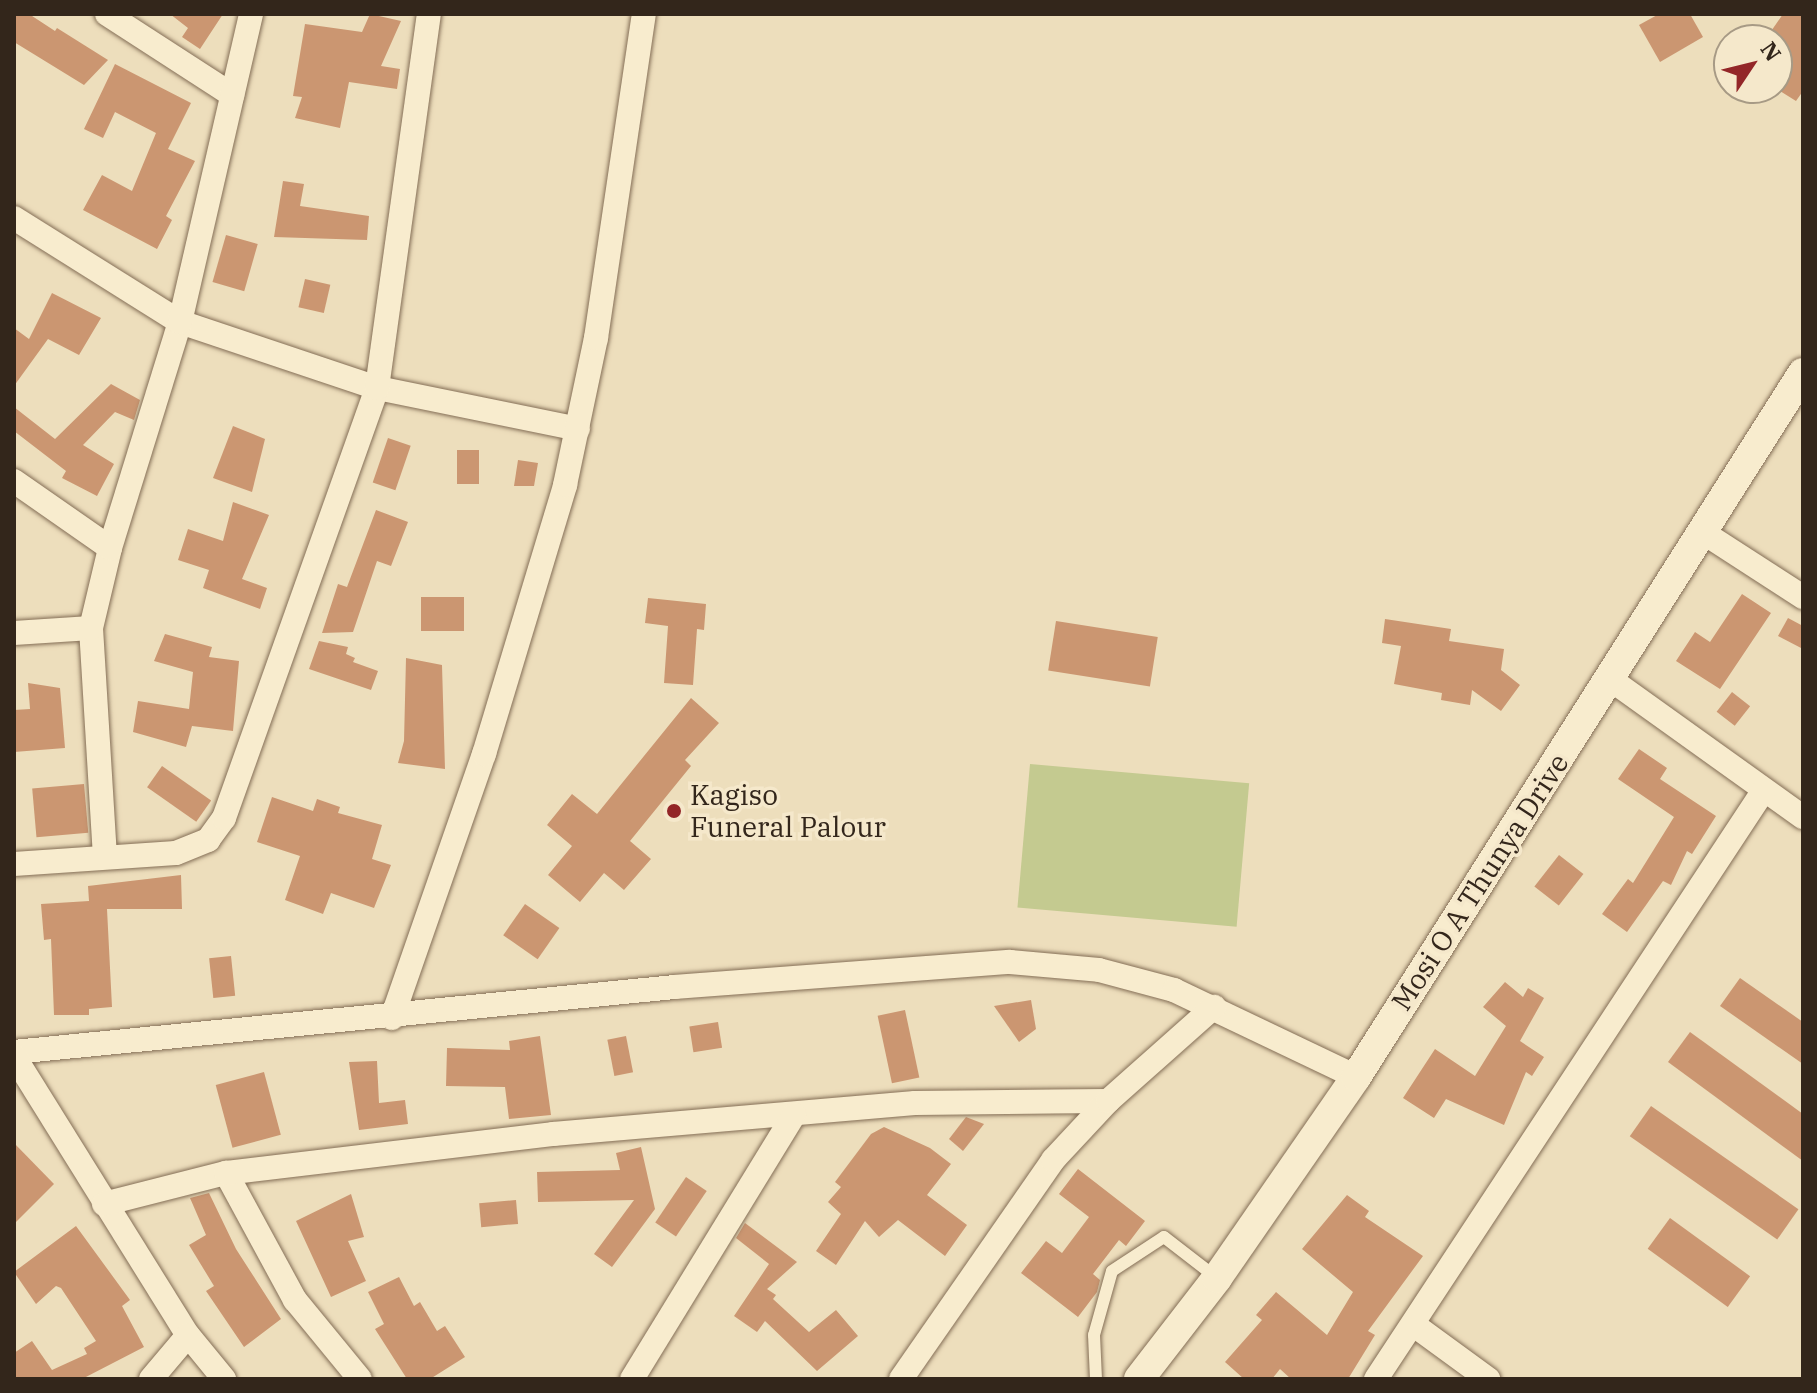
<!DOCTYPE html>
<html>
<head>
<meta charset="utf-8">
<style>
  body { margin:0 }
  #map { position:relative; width:1817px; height:1393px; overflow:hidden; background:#eddebc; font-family:"IBM Plex Serif",serif }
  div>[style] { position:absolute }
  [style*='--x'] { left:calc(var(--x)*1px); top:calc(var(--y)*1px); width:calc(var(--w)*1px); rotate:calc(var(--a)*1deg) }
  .green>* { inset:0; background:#c4ca90; transform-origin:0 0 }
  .building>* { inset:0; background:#cb9671; transform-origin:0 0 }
  .roads { filter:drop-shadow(0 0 2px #846e56) drop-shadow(0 0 2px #846e56) }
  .service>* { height:12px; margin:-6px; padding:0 6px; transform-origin:6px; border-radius:6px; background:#f8ecce }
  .minor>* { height:24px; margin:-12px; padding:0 12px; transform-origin:12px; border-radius:12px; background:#f8ecce }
  .tertiary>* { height:30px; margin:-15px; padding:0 15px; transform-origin:15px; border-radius:15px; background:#f8ecce }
  .dots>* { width:22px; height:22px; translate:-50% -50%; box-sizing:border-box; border:4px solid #f5e8cb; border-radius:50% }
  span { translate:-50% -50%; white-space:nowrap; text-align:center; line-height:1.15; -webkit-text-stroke:7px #f5e8cb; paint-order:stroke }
  .poi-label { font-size:28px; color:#33261b }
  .left { translate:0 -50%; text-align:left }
  .street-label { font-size:28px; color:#33261b }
  .frame { position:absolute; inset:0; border:16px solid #33261b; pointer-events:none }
  .north { position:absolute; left:1713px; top:24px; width:80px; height:80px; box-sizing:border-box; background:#f5e8cb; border:2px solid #a79a85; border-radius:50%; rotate:55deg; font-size:22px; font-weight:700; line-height:32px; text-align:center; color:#33261b }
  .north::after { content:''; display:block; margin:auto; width:28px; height:36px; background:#932628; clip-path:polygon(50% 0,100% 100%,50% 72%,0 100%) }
</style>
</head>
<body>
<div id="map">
  <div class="green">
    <i style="left:1030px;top:764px;width:220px;height:144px;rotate:5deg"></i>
  </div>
  <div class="building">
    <i style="clip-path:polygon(14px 14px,29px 14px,55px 31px,57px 28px,108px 60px,84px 85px,14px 42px)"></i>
    <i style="clip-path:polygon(170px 14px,223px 14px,200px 49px,182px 37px,188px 28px)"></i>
    <i style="clip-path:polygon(370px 14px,401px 21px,381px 66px,400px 69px,397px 89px,349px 82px,340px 128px,295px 118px,302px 97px,293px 96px,305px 24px,362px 32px)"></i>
    <i style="clip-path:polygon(1659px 14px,1690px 14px,1703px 37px,1660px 62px,1639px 25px)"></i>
    <i style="clip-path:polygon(1783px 14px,1803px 14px,1803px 91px,1796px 101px,1777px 89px,1777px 40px,1765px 40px)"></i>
    <i style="clip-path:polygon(115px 64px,191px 103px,168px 149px,195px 161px,166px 216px,172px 220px,157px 249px,83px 210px,102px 175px,132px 191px,156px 133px,115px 112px,103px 138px,84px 129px)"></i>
    <i style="clip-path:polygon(283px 181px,304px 184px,300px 206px,369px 216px,367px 240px,274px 237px)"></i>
    <i style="left:226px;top:235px;width:33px;height:49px;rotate:16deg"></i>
    <i style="left:305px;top:279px;width:26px;height:29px;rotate:13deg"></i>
    <i style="clip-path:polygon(52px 293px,101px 318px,79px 355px,48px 339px,14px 386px,14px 328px,29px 339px)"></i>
    <i style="clip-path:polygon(111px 384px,140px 400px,134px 420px,115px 412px,83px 445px,114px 464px,97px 496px,62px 478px,66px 471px,14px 431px,14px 407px,55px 439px)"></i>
    <i style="clip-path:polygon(233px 426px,265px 439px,252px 492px,213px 478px)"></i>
    <i style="left:388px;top:438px;width:24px;height:47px;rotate:19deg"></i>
    <i style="left:457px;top:450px;width:22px;height:34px"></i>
    <i style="clip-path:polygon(518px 460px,538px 463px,534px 486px,514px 486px)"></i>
    <i style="clip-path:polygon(233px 502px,269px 515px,242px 579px,267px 588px,260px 609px,203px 588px,209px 570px,178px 560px,188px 529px,223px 541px)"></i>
    <i style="clip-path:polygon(376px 510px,408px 522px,391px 566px,377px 561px,353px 632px,322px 633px,338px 584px,347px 587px)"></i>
    <i style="clip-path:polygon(1742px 594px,1771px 613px,1720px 689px,1676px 661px,1695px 632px,1710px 642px)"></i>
    <i style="left:464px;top:597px;width:34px;height:43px;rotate:90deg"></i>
    <i style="clip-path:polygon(648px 598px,706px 604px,704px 630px,697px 629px,693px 685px,664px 683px,668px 626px,645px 623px)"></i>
    <i style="clip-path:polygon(1788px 618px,1803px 626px,1803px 649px,1778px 636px)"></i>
    <i style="clip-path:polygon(1385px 619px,1451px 629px,1449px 641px,1504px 649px,1501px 670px,1520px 685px,1501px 711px,1472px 690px,1470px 705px,1441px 700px,1442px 693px,1394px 684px,1401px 646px,1382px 643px)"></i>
    <i style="left:1056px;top:621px;width:103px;height:50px;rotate:9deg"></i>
    <i style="clip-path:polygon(165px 634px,212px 647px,209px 657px,239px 661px,233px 731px,192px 726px,186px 747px,133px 732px,138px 701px,189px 709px,193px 672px,154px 661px)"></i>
    <i style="clip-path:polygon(319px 641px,348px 647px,346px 654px,355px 658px,353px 662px,378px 671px,371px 690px,309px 669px)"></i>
    <i style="clip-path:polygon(406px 658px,442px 665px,445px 769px,398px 763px,404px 741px)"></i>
    <i style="clip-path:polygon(28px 683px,60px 688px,65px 748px,14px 752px,14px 710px,30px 709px)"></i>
    <i style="left:1732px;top:692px;width:23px;height:25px;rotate:38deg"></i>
    <i style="clip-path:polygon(691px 698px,719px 723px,685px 760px,691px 766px,630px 841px,651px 859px,624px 890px,604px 873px,580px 902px,548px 875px,572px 846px,547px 825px,572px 794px,597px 814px)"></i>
    <i style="clip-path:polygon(1639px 749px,1667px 768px,1660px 779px,1716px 816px,1692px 854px,1687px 851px,1671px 885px,1663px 881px,1627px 932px,1602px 914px,1628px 879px,1633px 883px,1674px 817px,1618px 779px)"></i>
    <i style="left:162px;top:766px;width:60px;height:26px;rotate:35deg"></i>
    <i style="left:84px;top:784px;width:49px;height:52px;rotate:85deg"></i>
    <i style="clip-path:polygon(272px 797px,313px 811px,317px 799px,340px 807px,338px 813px,382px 825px,372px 859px,391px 865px,374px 908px,331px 893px,323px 914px,285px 900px,300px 856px,257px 842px)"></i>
    <i style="left:1559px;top:855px;width:31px;height:40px;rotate:38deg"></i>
    <i style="clip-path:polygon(181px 875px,182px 909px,107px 909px,112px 1007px,89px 1009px,89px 1015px,54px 1015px,51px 939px,44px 940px,41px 904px,89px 901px,88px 886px)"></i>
    <i style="left:525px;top:904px;width:42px;height:38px;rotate:35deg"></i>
    <i style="left:231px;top:956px;width:40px;height:22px;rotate:84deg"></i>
    <i style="clip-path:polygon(1740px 978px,1803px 1022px,1803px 1064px,1720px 1006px)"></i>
    <i style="clip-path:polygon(1505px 982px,1523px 997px,1528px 988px,1544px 998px,1520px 1041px,1544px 1057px,1532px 1076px,1526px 1072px,1504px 1125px,1446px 1099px,1434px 1118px,1403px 1098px,1435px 1049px,1475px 1076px,1506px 1026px,1483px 1007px)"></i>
    <i style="clip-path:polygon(1031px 1000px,1036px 1029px,1019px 1042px,994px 1006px)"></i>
    <i style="left:905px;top:1010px;width:69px;height:28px;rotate:78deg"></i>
    <i style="left:718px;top:1022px;width:26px;height:29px;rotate:81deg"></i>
    <i style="clip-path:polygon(1690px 1032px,1803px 1114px,1803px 1161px,1668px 1062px)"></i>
    <i style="clip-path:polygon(540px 1036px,551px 1115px,509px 1119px,505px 1087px,446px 1086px,447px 1048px,510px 1050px,509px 1041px)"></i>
    <i style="left:626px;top:1036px;width:37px;height:19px;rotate:79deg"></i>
    <i style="clip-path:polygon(377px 1061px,379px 1103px,405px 1100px,408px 1124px,359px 1130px,349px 1062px)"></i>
    <i style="left:264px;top:1072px;width:65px;height:50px;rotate:75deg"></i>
    <i style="left:1651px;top:1106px;width:180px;height:37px;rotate:35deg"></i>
    <i style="clip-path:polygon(966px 1117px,984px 1124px,963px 1151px,949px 1139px)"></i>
    <i style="clip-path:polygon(884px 1127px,930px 1148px,951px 1164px,927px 1195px,967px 1225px,945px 1256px,898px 1220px,879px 1237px,865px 1221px,836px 1265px,816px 1251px,841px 1214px,828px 1202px,841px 1187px,835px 1182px,871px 1134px)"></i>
    <i style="clip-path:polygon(14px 1143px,54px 1184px,14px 1224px)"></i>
    <i style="clip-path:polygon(641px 1147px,655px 1209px,612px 1267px,594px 1254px,634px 1200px,538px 1202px,537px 1172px,620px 1170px,616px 1153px)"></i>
    <i style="clip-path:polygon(1078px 1169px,1145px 1221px,1126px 1246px,1119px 1240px,1093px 1274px,1100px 1280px,1097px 1292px,1078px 1317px,1021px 1273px,1046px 1241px,1062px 1253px,1089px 1217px,1059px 1194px)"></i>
    <i style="left:686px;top:1177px;width:25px;height:55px;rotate:34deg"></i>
    <i style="clip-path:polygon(209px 1193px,236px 1249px,281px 1319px,244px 1347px,206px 1291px,214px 1286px,189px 1245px,206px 1235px,190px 1198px)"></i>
    <i style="clip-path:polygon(351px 1194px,364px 1237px,348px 1241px,366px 1281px,331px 1297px,296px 1221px)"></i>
    <i style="clip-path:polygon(1347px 1195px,1369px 1211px,1365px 1217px,1423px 1256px,1368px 1331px,1375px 1335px,1348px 1379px,1291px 1379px,1280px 1369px,1272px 1379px,1244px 1379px,1225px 1362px,1262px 1320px,1256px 1315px,1276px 1292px,1327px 1335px,1353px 1292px,1302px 1249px)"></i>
    <i style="left:516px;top:1200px;width:24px;height:37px;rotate:85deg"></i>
    <i style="left:1670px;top:1218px;width:99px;height:38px;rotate:36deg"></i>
    <i style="clip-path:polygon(745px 1223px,797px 1262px,767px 1289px,776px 1295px,773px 1299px,809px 1332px,836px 1310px,858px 1336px,817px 1371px,765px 1321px,757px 1332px,734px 1316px,769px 1264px,736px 1238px)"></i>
    <i style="clip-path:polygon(76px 1226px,130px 1300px,122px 1306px,144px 1347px,82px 1379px,14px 1379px,14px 1353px,32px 1341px,52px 1370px,87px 1354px,84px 1348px,96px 1341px,61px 1288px,56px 1286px,36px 1304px,14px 1272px)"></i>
    <i style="clip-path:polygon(399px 1277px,414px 1306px,420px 1302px,437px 1331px,445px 1326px,465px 1357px,430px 1379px,407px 1379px,375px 1329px,384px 1324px,368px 1292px)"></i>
  </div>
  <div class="roads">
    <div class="service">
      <i style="--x:1096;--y:1379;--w:44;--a:-92.6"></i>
      <i style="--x:1094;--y:1335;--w:66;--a:-74.3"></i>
      <i style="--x:1112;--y:1271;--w:62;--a:-33.2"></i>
      <i style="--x:1164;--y:1237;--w:67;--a:37.7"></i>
    </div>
    <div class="minor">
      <i style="--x:107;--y:14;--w:149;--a:32.9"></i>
      <i style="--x:14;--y:218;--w:196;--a:32.1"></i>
      <i style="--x:180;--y:322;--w:208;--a:18.5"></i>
      <i style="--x:377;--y:388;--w:205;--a:11.5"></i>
      <i style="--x:14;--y:481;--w:117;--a:34.9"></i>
      <i style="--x:1704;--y:533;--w:118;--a:32.9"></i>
      <i style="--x:14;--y:633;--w:77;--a:-3.7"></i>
      <i style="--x:1610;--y:679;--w:237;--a:35.6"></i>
      <i style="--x:105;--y:857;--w:229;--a:-93.5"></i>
      <i style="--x:91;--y:628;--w:82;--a:-76.6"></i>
      <i style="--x:110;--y:548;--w:237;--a:-72.8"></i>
      <i style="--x:180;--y:322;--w:316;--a:-77"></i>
      <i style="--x:14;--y:864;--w:162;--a:-3.9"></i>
      <i style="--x:176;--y:853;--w:35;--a:-22"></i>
      <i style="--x:208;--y:840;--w:27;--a:-54"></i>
      <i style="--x:224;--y:818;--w:456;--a:-70.4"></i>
      <i style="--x:377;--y:388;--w:378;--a:-82.1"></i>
      <i style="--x:392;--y:1018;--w:280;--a:-70.8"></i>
      <i style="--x:484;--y:754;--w:281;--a:-73.2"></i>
      <i style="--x:565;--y:485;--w:150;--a:-78.1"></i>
      <i style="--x:596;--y:338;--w:328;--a:-81.6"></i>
      <i style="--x:14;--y:1052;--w:663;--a:-5.62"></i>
      <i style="--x:674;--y:987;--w:337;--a:-4.3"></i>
      <i style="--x:1010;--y:962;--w:89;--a:5.1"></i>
      <i style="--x:1099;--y:970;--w:78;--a:14.9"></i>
      <i style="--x:1174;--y:990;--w:202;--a:25.5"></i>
      <i style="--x:14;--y:1056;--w:329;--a:58.1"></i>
      <i style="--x:188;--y:1335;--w:57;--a:50.7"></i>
      <i style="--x:226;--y:1173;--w:145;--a:61.5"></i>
      <i style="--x:295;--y:1300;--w:102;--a:50.6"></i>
      <i style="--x:104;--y:1204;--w:126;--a:-14.3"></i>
      <i style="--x:226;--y:1173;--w:329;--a:-6.8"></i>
      <i style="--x:553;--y:1134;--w:363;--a:-4.9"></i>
      <i style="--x:915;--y:1103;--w:193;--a:-0.6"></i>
      <i style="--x:1414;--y:1325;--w:92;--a:36.1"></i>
      <i style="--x:151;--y:1379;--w:57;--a:-49.9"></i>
      <i style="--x:632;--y:1379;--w:310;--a:-58.5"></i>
      <i style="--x:901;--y:1379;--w:267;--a:-55.2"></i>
      <i style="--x:1053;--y:1160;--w:81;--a:-47"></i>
      <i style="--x:1108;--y:1101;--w:142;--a:-41.6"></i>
      <i style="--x:1376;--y:1379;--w:705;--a:-56.63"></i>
    </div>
    <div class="tertiary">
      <i style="--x:1139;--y:1379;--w:128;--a:-52.3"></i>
      <i style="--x:1217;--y:1278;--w:244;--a:-55.3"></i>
      <i style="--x:1356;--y:1077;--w:834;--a:-57.59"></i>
    </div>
  </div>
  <div class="dots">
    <i style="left:674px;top:811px;background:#932628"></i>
  </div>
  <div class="poi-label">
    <span class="left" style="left:690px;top:811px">Kagiso<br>Funeral Palour</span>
  </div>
  <div class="street-label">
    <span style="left:1480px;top:882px;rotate:-57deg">Mosi O A Thunya Drive</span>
  </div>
  <div class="frame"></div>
  <div class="north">N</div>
</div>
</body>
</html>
